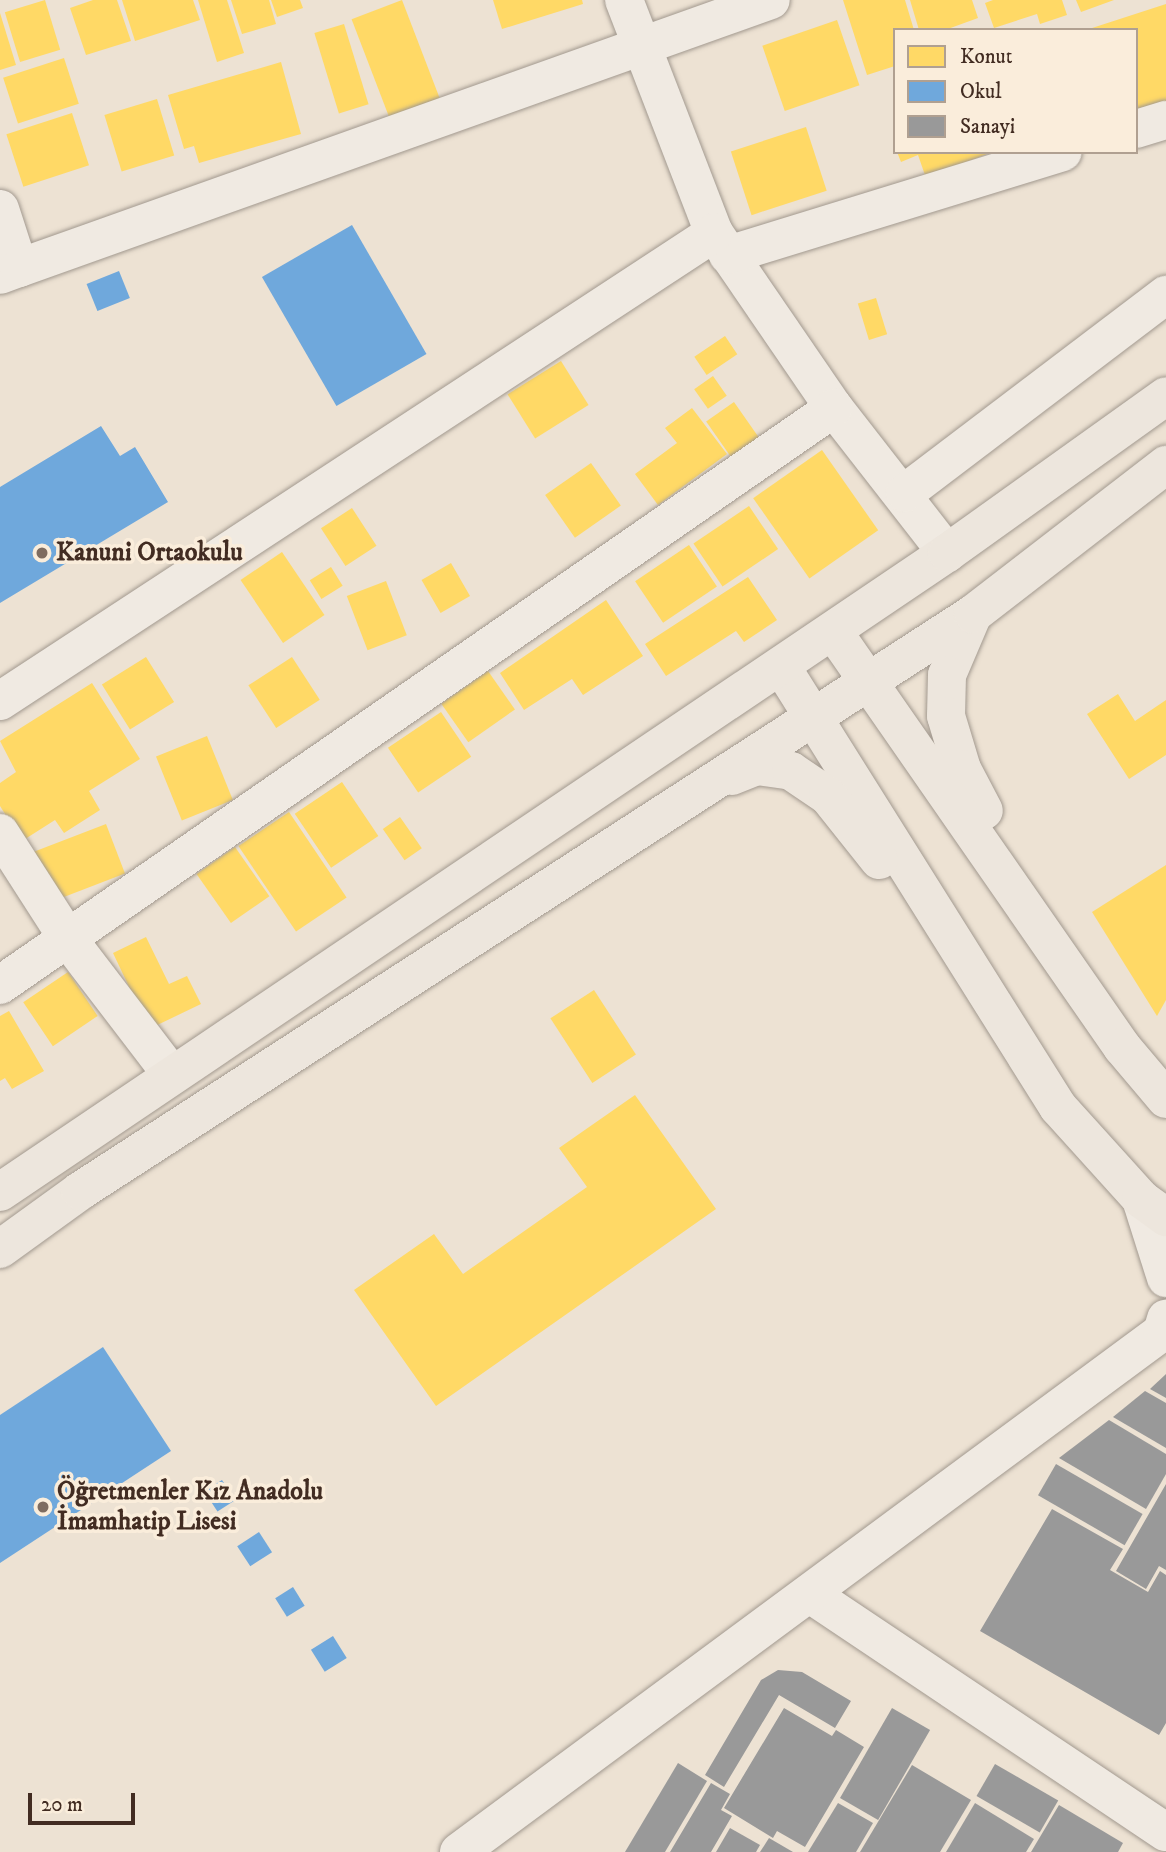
<!DOCTYPE html>
<html>
<head>
<meta charset="utf-8">
<style>
  body { margin:0 }
  #map { position:relative; width:1166px; height:1852px; overflow:hidden; background:#ede2d3; font-family:"IM FELL DW Pica",serif }
  div>[style] { position:absolute }
  [style*='--x'] { left:calc(var(--x)*1px); top:calc(var(--y)*1px); width:calc(var(--w)*1px); rotate:calc(var(--a)*1deg) }
  .homes>* { inset:0; background:#ffd966; transform-origin:0 0 }
  .schools>* { inset:0; background:#6fa8dc; transform-origin:0 0 }
  .industry>* { inset:0; background:#999; transform-origin:0 0 }
  .roads { filter:drop-shadow(0 0 2px #a2998f) drop-shadow(0 0 2px #a2998f) }
  .minor>* { height:38px; margin:-19px; padding:0 19px; transform-origin:19px; border-radius:19px; background:#f0eae2 }
  .major>* { height:38px; margin:-19px; padding:0 19px; transform-origin:19px; border-radius:19px; background:#ede6dd }
  .dots>* { width:19px; height:19px; translate:-50% -50%; box-sizing:border-box; border:4px solid #faeddb; border-radius:50% }
  span { translate:-50% -50%; white-space:nowrap; text-align:center; line-height:1.15; -webkit-text-stroke:7px #faeddb; paint-order:stroke }
  .poi-label { font-size:26px; color:#422c22; font-weight:700 }
  .left { translate:0 -50%; text-align:left }
  .legend { position:absolute; left:893px; top:28px; width:245px; height:126px; box-sizing:border-box; background:#faeddb; border:2px solid #b0a091; margin:0; padding:9px 12px; list-style:none; font-size:21px; color:#422c22 }
  .legend li { display:flex; align-items:center; gap:14px; height:35px }
  .legend b { width:35px; border:2px solid #b0a091 }
  .scale { position:absolute; left:28px; top:1793px; width:107px; height:32px; box-sizing:border-box; border:4px solid #422c22; border-top:0; padding-left:9px; font-size:21px; line-height:24px; white-space:nowrap; color:#422c22; -webkit-text-stroke:5px #faeddb; paint-order:stroke }
</style>
</head>
<body>
<div id="map">
  <div class="homes">
    <i style="left:45px;top:0;width:52px;height:42px;rotate:73deg"></i>
    <i style="clip-path:polygon(93px 0,117px 0,131px 41px,86px 55px,70px 8px)"></i>
    <i style="clip-path:polygon(122px 0,193px 0,200px 20px,135px 41px)"></i>
    <i style="clip-path:polygon(198px 0,227px 0,244px 53px,217px 62px)"></i>
    <i style="clip-path:polygon(231px 0,269px 0,276px 24px,242px 34px)"></i>
    <i style="clip-path:polygon(271px 0,300px 0,303px 8px,277px 17px)"></i>
    <i style="left:402px;top:0;width:106px;height:54px;rotate:69deg"></i>
    <i style="clip-path:polygon(493px 0,582px 0,583px 4px,502px 29px)"></i>
    <i style="clip-path:polygon(843px 0,905px 0,914px 30px,895px 30px,895px 66px,867px 75px)"></i>
    <i style="clip-path:polygon(910px 0,972px 0,978px 18px,945px 30px,919px 30px)"></i>
    <i style="clip-path:polygon(993px 0,1062px 0,1067px 15px,1040px 24px,1037px 14px,994px 28px,985px 3px)"></i>
    <i style="clip-path:polygon(1076px 0,1114px 0,1081px 12px)"></i>
    <i style="clip-path:polygon(1166px 4px,1166px 102px,1136px 109px,1136px 30px,1089px 29px)"></i>
    <i style="clip-path:polygon(0 13px,16px 65px,0 70px)"></i>
    <i style="left:837px;top:20px;width:69px;height:79px;rotate:71deg"></i>
    <i style="left:344px;top:24px;width:84px;height:31px;rotate:73deg"></i>
    <i style="left:64px;top:58px;width:48px;height:64px;rotate:72deg"></i>
    <i style="clip-path:polygon(281px 62px,301px 134px,199px 163px,194px 146px,184px 149px,168px 95px)"></i>
    <i style="left:157px;top:99px;width:59px;height:55px;rotate:73deg"></i>
    <i style="left:72px;top:113px;width:55px;height:69px;rotate:72deg"></i>
    <i style="left:806px;top:127px;width:67px;height:79px;rotate:72deg"></i>
    <i style="clip-path:polygon(897px 152px,992px 152px,926px 178px,918px 155px,901px 162px)"></i>
    <i style="left:876px;top:298px;width:38px;height:19px;rotate:73deg"></i>
    <i style="left:725px;top:336px;width:22px;height:37px;rotate:56deg"></i>
    <i style="left:561px;top:361px;width:52px;height:63px;rotate:58deg"></i>
    <i style="left:713px;top:376px;width:24px;height:23px;rotate:55deg"></i>
    <i style="left:734px;top:402px;width:50px;height:34px;rotate:55deg"></i>
    <i style="clip-path:polygon(692px 408px,727px 454px,658px 505px,635px 474px,677px 443px,665px 428px)"></i>
    <i style="left:822px;top:450px;width:98px;height:84px;rotate:55deg"></i>
    <i style="left:591px;top:463px;width:52px;height:56px;rotate:55deg"></i>
    <i style="left:749px;top:506px;width:52px;height:67px;rotate:56deg"></i>
    <i style="left:352px;top:508px;width:45px;height:37px;rotate:57deg"></i>
    <i style="left:689px;top:545px;width:50px;height:65px;rotate:56deg"></i>
    <i style="left:282px;top:552px;width:76px;height:50px;rotate:56deg"></i>
    <i style="left:451px;top:563px;width:38px;height:34px;rotate:60deg"></i>
    <i style="left:331px;top:567px;width:22px;height:25px;rotate:58deg"></i>
    <i style="clip-path:polygon(748px 577px,777px 620px,744px 642px,736px 631px,666px 676px,645px 644px)"></i>
    <i style="left:386px;top:581px;width:58px;height:42px;rotate:69deg"></i>
    <i style="clip-path:polygon(606px 600px,643px 656px,583px 695px,572px 679px,524px 710px,500px 673px)"></i>
    <i style="left:146px;top:657px;width:53px;height:52px;rotate:58deg"></i>
    <i style="left:292px;top:657px;width:51px;height:52px;rotate:57deg"></i>
    <i style="left:488px;top:671px;width:47px;height:57px;rotate:55deg"></i>
    <i style="clip-path:polygon(92px 683px,140px 759px,89px 791px,100px 810px,64px 833px,55px 820px,22px 841px,0 806px,0 783px,16px 772px,0 741px)"></i>
    <i style="clip-path:polygon(1118px 694px,1135px 721px,1166px 700px,1166px 755px,1129px 779px,1087px 714px)"></i>
    <i style="left:441px;top:712px;width:54px;height:64px;rotate:56deg"></i>
    <i style="left:207px;top:736px;width:69px;height:55px;rotate:68deg"></i>
    <i style="left:342px;top:782px;width:65px;height:57px;rotate:56deg"></i>
    <i style="left:289px;top:812px;width:103px;height:61px;rotate:56deg"></i>
    <i style="left:400px;top:817px;width:38px;height:21px;rotate:55deg"></i>
    <i style="left:106px;top:824px;width:53px;height:78px;rotate:69deg"></i>
    <i style="left:235px;top:847px;width:60px;height:47px;rotate:55deg"></i>
    <i style="clip-path:polygon(1166px 865px,1166px 1000px,1157px 1016px,1092px 912px)"></i>
    <i style="clip-path:polygon(146px 937px,169px 984px,187px 976px,201px 1004px,149px 1029px,113px 953px)"></i>
    <i style="left:68px;top:972px;width:53px;height:54px;rotate:56deg"></i>
    <i style="left:594px;top:990px;width:77px;height:52px;rotate:57deg"></i>
    <i style="clip-path:polygon(9px 1011px,44px 1071px,12px 1089px,5px 1078px,0 1081px,0 1016px)"></i>
    <i style="clip-path:polygon(635px 1095px,716px 1209px,436px 1406px,354px 1290px,434px 1234px,463px 1274px,587px 1187px,559px 1148px)"></i>
  </div>
  <div class="schools">
    <i style="left:352px;top:225px;width:149px;height:104px;rotate:60deg"></i>
    <i style="left:119px;top:271px;width:29px;height:35px;rotate:68deg"></i>
    <i style="clip-path:polygon(101px 426px,120px 456px,135px 447px,168px 502px,0 603px,0 487px)"></i>
    <i style="clip-path:polygon(103px 1347px,171px 1451px,0 1563px,0 1415px)"></i>
    <i style="left:222px;top:1480px;width:24px;height:21px;rotate:57deg"></i>
    <i style="left:259px;top:1532px;width:24px;height:26px;rotate:57deg"></i>
    <i style="left:293px;top:1587px;width:22px;height:21px;rotate:58deg"></i>
    <i style="left:333px;top:1636px;width:26px;height:26px;rotate:58deg"></i>
  </div>
  <div class="industry">
    <i style="clip-path:polygon(1166px 1374px,1166px 1398px,1150px 1389px)"></i>
    <i style="clip-path:polygon(1145px 1391px,1166px 1403px,1166px 1448px,1113px 1417px)"></i>
    <i style="clip-path:polygon(1109px 1420px,1166px 1454px,1166px 1474px,1146px 1509px,1059px 1458px)"></i>
    <i style="left:1056px;top:1464px;width:100px;height:36px;rotate:30deg"></i>
    <i style="clip-path:polygon(1166px 1484px,1166px 1570px,1159px 1566px,1146px 1589px,1116px 1571px)"></i>
    <i style="clip-path:polygon(1052px 1509px,1123px 1549px,1110px 1570px,1148px 1592px,1160px 1571px,1166px 1575px,1166px 1723px,1159px 1735px,980px 1631px)"></i>
    <i style="clip-path:polygon(778px 1670px,802px 1672px,851px 1701px,835px 1728px,779px 1695px,724px 1787px,705px 1775px,761px 1680px)"></i>
    <i style="clip-path:polygon(784px 1708px,832px 1736px,836px 1730px,864px 1747px,805px 1847px,777px 1831px,773px 1838px,724px 1808px)"></i>
    <i style="left:892px;top:1708px;width:44px;height:104px;rotate:30deg"></i>
    <i style="clip-path:polygon(678px 1763px,707px 1781px,665px 1852px,625px 1852px)"></i>
    <i style="left:995px;top:1764px;width:73px;height:37px;rotate:30deg"></i>
    <i style="clip-path:polygon(912px 1765px,971px 1800px,940px 1852px,860px 1852px)"></i>
    <i style="clip-path:polygon(711px 1783px,730px 1794px,721px 1810px,732px 1816px,711px 1852px,670px 1852px)"></i>
    <i style="clip-path:polygon(838px 1803px,873px 1823px,856px 1852px,808px 1852px)"></i>
    <i style="clip-path:polygon(975px 1803px,1034px 1839px,1026px 1852px,946px 1852px)"></i>
    <i style="clip-path:polygon(1059px 1805px,1123px 1843px,1118px 1852px,1031px 1852px)"></i>
    <i style="clip-path:polygon(730px 1828px,760px 1845px,756px 1852px,716px 1852px)"></i>
    <i style="clip-path:polygon(769px 1838px,793px 1852px,760px 1852px)"></i>
  </div>
  <div class="roads">
    <div class="minor">
      <i style="--x:624;--y:0;--w:250;--a:68.9"></i>
      <i style="--x:714;--y:233;--w:212;--a:55.6"></i>
      <i style="--x:834;--y:408;--w:184;--a:52.1"></i>
      <i style="--x:1136;--y:129;--w:31;--a:-17"></i>
      <i style="--x:0;--y:209;--w:62;--a:72.1"></i>
      <i style="--x:19;--y:268;--w:20;--a:160"></i>
      <i style="--x:728;--y:255;--w:350;--a:-17.1"></i>
      <i style="--x:19;--y:268;--w:798;--a:-19.62"></i>
      <i style="--x:905;--y:493;--w:328;--a:-37.2"></i>
      <i style="--x:0;--y:701;--w:854;--a:-33.24"></i>
      <i style="--x:0;--y:833;--w:126;--a:57.3"></i>
      <i style="--x:68;--y:939;--w:171;--a:52.6"></i>
      <i style="--x:0;--y:985;--w:1014;--a:-34.68"></i>
      <i style="--x:1141;--y:1199;--w:83;--a:72.4"></i>
      <i style="--x:810;--y:1594;--w:428;--a:33.8"></i>
      <i style="--x:459;--y:1852;--w:874;--a:-36.49"></i>
      <i style="--x:1162;--y:1332;--w:14;--a:-73"></i>
    </div>
    <div class="major">
      <i style="--x:973;--y:614;--w:66;--a:113.1"></i>
      <i style="--x:947;--y:675;--w:41;--a:91.4"></i>
      <i style="--x:946;--y:716;--w:55;--a:73.2"></i>
      <i style="--x:962;--y:769;--w:47;--a:62.4"></i>
      <i style="--x:833;--y:631;--w:507;--a:55.21"></i>
      <i style="--x:1122;--y:1047;--w:68;--a:49.8"></i>
      <i style="--x:781;--y:666;--w:521;--a:57.87"></i>
      <i style="--x:1058;--y:1107;--w:124;--a:47.9"></i>
      <i style="--x:1141;--y:1199;--w:31;--a:36"></i>
      <i style="--x:732;--y:776;--w:27;--a:-22"></i>
      <i style="--x:757;--y:766;--w:34;--a:8"></i>
      <i style="--x:791;--y:771;--w:45;--a:34"></i>
      <i style="--x:828;--y:796;--w:82;--a:51.4"></i>
      <i style="--x:0;--y:1192;--w:1142;--a:-34.01"></i>
      <i style="--x:947;--y:553;--w:269;--a:-35.6"></i>
      <i style="--x:0;--y:1249;--w:99;--a:-35.9"></i>
      <i style="--x:80;--y:1191;--w:1063;--a:-32.87"></i>
      <i style="--x:973;--y:614;--w:244;--a:-37.7"></i>
    </div>
  </div>
  <div class="dots">
    <i style="left:42px;top:553px;background:#7e6c60"></i>
    <i style="left:43px;top:1507px;background:#7e6c60"></i>
  </div>
  <div class="poi-label">
    <span class="left" style="left:56px;top:553px">Kanuni Ortaokulu</span>
    <span class="left" style="left:57px;top:1507px">Öğretmenler Kız Anadolu<br>İmamhatip Lisesi</span>
  </div>
  <ul class="legend">
  <li><b style="height:19px;background:#ffd966"></b>Konut</li>
  <li><b style="height:19px;background:#6fa8dc"></b>Okul</li>
  <li><b style="height:19px;background:#999"></b>Sanayi</li>
  </ul>
  <div class="scale">20 m</div>
</div>
</body>
</html>
